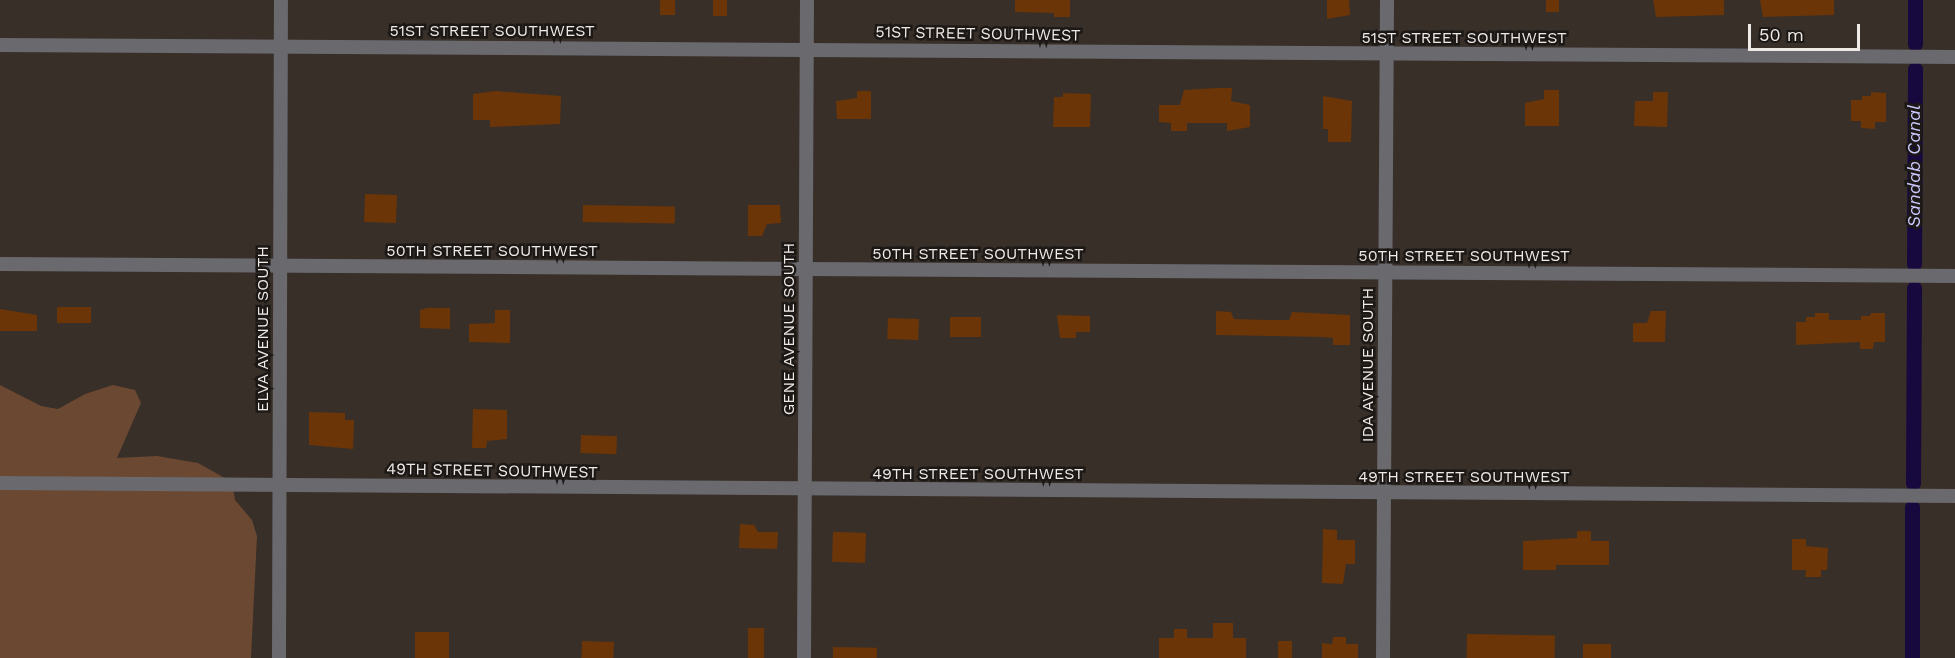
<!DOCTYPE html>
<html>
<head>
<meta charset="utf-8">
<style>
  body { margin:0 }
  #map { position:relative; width:1955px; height:658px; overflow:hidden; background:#382f29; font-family:"Work Sans",sans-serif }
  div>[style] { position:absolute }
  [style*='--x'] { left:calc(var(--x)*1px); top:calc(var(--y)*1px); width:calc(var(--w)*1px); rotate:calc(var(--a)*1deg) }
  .green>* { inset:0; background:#6b4831 }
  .canal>* { height:15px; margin:-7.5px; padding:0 7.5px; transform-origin:7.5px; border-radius:7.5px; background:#17093d }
  .building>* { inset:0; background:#6b3508; transform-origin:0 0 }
  .minor>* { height:14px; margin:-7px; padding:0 7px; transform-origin:7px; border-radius:7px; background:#69696e }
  span { translate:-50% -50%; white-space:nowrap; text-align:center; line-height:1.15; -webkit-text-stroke:5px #1c1816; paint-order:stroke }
  .street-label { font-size:16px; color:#f0eae6 }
  .water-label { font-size:18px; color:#cac8fd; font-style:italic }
  .scale { position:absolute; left:1748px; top:24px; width:112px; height:27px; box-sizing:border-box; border:3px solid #f0eae6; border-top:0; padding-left:8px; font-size:18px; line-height:21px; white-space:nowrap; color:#f0eae6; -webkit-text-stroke:4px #1c1816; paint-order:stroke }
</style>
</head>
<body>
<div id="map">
  <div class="green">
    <i style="clip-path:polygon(0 385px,41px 406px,58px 409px,85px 394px,113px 385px,135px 390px,141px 403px,117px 458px,157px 456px,198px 463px,232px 482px,235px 500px,252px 520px,257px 536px,251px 658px,0 658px)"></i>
  </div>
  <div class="canal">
    <i style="--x:1915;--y:44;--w:44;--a:-90"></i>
    <i style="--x:1914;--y:264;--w:195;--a:-89.7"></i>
    <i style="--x:1913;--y:483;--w:195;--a:-89.7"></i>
    <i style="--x:1912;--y:658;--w:151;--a:-90"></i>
  </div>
  <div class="building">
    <i style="left:660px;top:0;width:15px;height:15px"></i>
    <i style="left:713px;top:0;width:14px;height:16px"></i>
    <i style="clip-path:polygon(1015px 0,1070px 0,1070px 17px,1054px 17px,1054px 13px,1015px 12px)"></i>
    <i style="clip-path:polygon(1327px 0,1349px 0,1350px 15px,1327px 19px)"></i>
    <i style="left:1546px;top:0;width:13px;height:12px"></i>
    <i style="clip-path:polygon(1653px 0,1724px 0,1724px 15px,1656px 17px)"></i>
    <i style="clip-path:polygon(1760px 0,1834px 0,1834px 15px,1763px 17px)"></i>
    <i style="clip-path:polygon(1217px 88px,1232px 88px,1231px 101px,1250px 105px,1250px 127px,1227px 131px,1227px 123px,1187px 123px,1187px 131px,1171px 131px,1171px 123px,1159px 122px,1159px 105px,1180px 105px,1184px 90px)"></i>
    <i style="clip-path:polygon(1544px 90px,1559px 90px,1559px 126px,1525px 126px,1525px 103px,1544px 99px)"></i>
    <i style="clip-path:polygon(495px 91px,561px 96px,560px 124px,490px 127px,490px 120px,473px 120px,473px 94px)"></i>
    <i style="clip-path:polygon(857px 91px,871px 91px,871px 119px,837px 119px,836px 101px,857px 98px)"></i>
    <i style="clip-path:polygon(1653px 92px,1668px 92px,1667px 127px,1634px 126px,1635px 101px,1653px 101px)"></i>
    <i style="clip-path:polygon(1871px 92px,1886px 93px,1886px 122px,1875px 122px,1875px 129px,1861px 128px,1861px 121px,1851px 121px,1851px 100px,1862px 100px,1862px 96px,1871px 96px)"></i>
    <i style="clip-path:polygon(1063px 93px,1091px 94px,1090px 127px,1053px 127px,1054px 97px,1063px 97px)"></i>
    <i style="clip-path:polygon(1323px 96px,1352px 101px,1351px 142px,1328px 142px,1328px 129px,1323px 129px)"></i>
    <i style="left:365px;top:194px;width:32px;height:28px;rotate:2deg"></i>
    <i style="left:583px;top:205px;width:92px;height:17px;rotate:1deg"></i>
    <i style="clip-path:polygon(748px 205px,780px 205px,781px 223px,767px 224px,762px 236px,748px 236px)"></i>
    <i style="left:57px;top:307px;width:34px;height:16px"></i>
    <i style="clip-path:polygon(427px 308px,450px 308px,450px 329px,420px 328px,420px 310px)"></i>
    <i style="clip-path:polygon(0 309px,37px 315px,37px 331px,0 331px)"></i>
    <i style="clip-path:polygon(495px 310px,510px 310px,510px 343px,469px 342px,469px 324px,495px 323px)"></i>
    <i style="clip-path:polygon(1216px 311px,1231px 312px,1234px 319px,1268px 320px,1289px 320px,1292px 312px,1350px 315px,1350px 345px,1333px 345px,1333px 338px,1323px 337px,1216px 335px)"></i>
    <i style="clip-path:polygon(1651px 311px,1666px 311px,1665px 342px,1633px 342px,1633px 323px,1647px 323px)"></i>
    <i style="clip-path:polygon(1815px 313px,1829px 313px,1829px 320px,1861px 320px,1861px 316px,1870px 316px,1871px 313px,1885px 313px,1885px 342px,1874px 342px,1873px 349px,1860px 349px,1860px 342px,1796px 345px,1796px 322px,1806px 322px,1806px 317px,1815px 317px)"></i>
    <i style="clip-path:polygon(1057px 315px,1090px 316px,1090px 332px,1076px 332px,1076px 338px,1060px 338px)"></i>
    <i style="left:950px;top:317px;width:31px;height:20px"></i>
    <i style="left:888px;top:318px;width:31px;height:21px;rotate:2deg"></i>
    <i style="clip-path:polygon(473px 409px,507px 410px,507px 439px,487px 441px,486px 448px,472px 448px)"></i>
    <i style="clip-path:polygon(309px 412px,345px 413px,345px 420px,354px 420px,353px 449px,309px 445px)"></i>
    <i style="left:581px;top:435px;width:36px;height:18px;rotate:2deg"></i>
    <i style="clip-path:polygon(740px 524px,754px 525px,758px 532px,778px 532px,777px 549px,739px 548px)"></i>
    <i style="clip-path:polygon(1323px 529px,1337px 530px,1337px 540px,1355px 540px,1355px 564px,1346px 564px,1343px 584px,1322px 583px)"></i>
    <i style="clip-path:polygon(1577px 531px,1591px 531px,1591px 541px,1609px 541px,1609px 565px,1556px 565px,1556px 570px,1523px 570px,1523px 541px,1577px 538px)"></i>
    <i style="left:866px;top:533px;width:30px;height:33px;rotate:92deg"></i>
    <i style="clip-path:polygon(1792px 539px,1806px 539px,1806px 546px,1828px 548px,1827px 570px,1821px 570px,1821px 577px,1805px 577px,1806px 570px,1792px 570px)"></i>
    <i style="clip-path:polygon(1213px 623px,1233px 623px,1233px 638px,1246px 638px,1246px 658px,1159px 658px,1159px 638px,1174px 638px,1174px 629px,1187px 629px,1187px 638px,1213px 638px)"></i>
    <i style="left:748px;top:628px;width:16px;height:30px"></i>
    <i style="left:415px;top:632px;width:34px;height:26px"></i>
    <i style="left:1467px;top:634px;width:88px;height:24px;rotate:1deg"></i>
    <i style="clip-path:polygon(1333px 637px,1346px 637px,1346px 644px,1358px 644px,1358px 658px,1322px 658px,1322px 643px,1332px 644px)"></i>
    <i style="left:582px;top:641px;width:32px;height:17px;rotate:2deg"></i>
    <i style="left:1278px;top:641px;width:14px;height:17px"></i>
    <i style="left:1583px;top:644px;width:28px;height:14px"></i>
    <i style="left:833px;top:647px;width:44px;height:11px;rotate:1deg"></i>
  </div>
  <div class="minor">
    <i style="--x:0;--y:45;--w:1955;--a:0.35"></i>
    <i style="--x:0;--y:264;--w:1955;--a:0.35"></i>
    <i style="--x:0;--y:483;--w:1955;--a:0.38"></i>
    <i style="--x:279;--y:658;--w:658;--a:-89.83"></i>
    <i style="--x:804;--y:658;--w:658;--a:-89.74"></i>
    <i style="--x:1383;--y:658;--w:658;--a:-89.65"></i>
  </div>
  <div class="street-label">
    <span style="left:492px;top:31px">51ST STREET SOUTHWEST</span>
    <span style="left:978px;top:34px;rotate:1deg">51ST STREET SOUTHWEST</span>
    <span style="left:1464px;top:38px">51ST STREET SOUTHWEST</span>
    <span style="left:492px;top:251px">50TH STREET SOUTHWEST</span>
    <span style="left:978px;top:254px">50TH STREET SOUTHWEST</span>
    <span style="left:1464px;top:256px">50TH STREET SOUTHWEST</span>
    <span style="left:263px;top:329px;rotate:-90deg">ELVA AVENUE SOUTH</span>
    <span style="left:789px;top:329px;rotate:-90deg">GENE AVENUE SOUTH</span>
    <span style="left:1368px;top:365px;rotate:-90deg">IDA AVENUE SOUTH</span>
    <span style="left:492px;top:471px;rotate:1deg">49TH STREET SOUTHWEST</span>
    <span style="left:978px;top:474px">49TH STREET SOUTHWEST</span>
    <span style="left:1464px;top:477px">49TH STREET SOUTHWEST</span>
  </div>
  <div class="water-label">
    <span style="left:1914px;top:166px;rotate:-90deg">Sandab Canal</span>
  </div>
  <div class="scale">50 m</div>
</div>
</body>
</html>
